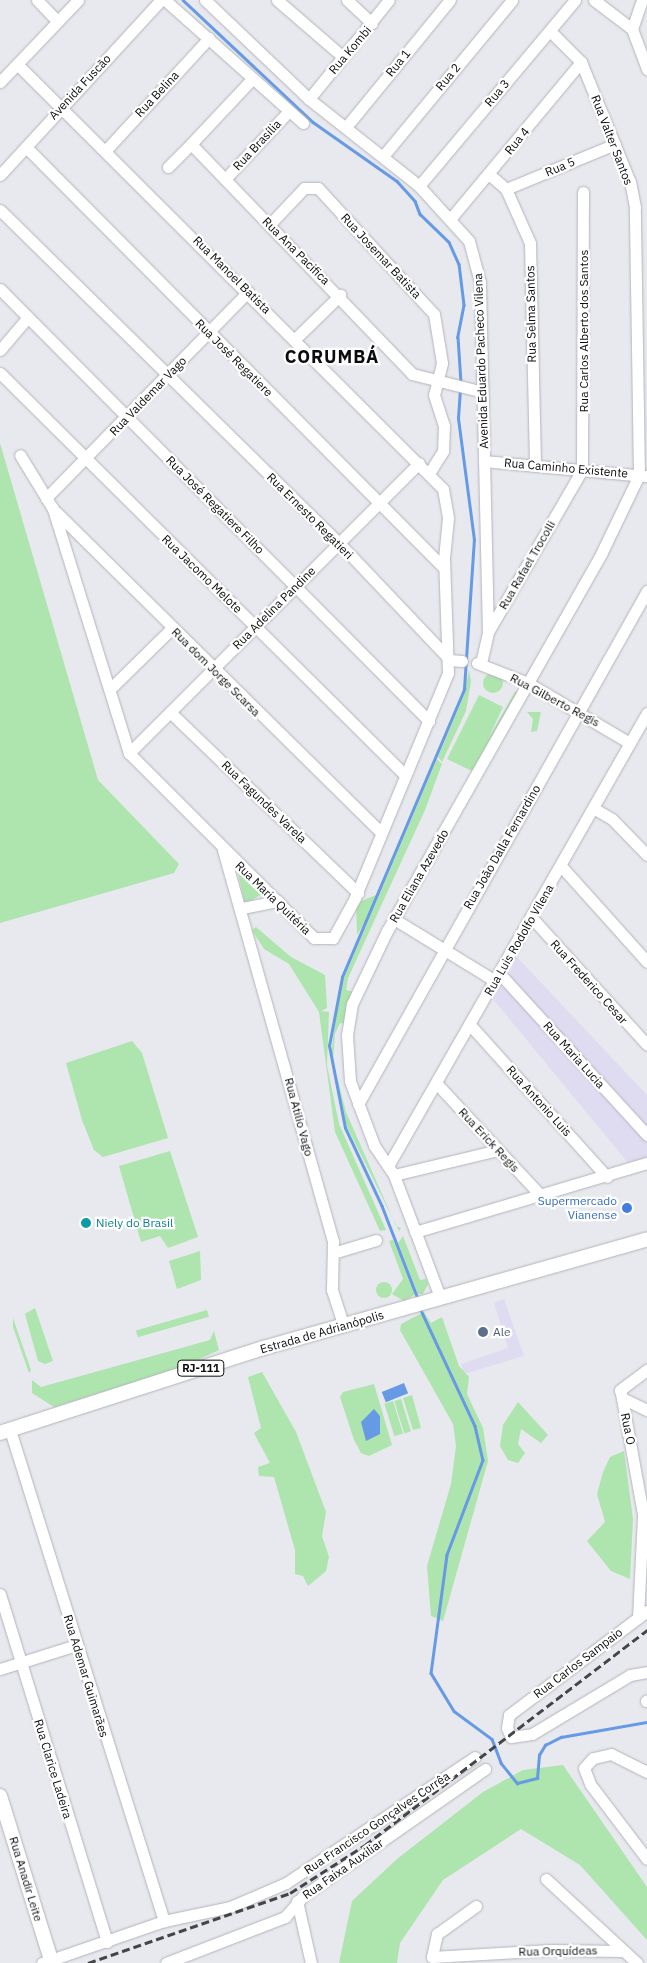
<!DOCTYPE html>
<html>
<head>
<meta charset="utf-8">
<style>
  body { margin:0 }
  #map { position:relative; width:647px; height:1963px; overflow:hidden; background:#e7e9ee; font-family:"IBM Plex Sans",sans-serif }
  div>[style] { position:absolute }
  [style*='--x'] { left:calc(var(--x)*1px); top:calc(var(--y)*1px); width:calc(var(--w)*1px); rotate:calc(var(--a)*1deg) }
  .commercial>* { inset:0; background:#dfdcf2 }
  .green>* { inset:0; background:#aee4ae; transform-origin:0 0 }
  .round { border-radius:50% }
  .water>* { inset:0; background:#679ae4; transform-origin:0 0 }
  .stream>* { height:2.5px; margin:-1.25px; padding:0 1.25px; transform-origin:1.25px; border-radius:1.25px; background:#679ae4 }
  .roads { filter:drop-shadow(0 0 1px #b2b4b9) drop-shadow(0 0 1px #b2b4b9) }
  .minor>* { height:11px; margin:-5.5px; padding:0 5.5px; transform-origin:5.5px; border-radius:5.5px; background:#fff }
  .major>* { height:14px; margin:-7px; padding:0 7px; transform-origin:7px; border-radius:7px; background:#fff }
  .rail>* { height:2.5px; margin-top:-1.25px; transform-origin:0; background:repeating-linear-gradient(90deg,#444547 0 8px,transparent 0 12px) }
  .dots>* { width:14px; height:14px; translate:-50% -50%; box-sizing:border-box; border:2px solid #fff; border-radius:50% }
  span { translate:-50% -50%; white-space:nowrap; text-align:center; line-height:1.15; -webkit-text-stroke:4.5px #fff; paint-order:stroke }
  .shield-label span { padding:1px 4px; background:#fff; border:1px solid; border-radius:4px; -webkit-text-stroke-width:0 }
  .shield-label { font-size:11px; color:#0c0c0e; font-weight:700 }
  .street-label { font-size:12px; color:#0c0c0e }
  .shop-label { font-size:12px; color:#366cbe }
  .right { translate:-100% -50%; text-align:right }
  .culture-label { font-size:12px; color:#0d838f }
  .left { translate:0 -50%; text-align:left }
  .service-label { font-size:12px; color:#4e5e75 }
  .district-label { font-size:18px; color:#0c0c0e; font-weight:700; letter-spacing:1px }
</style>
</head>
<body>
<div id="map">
  <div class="commercial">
    <i style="clip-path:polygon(516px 956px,647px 1095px,647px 1129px,509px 976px)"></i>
    <i style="clip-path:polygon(500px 987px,506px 989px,647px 1143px,647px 1157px,629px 1164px,493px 999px)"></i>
    <i style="clip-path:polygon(504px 1299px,524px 1356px,464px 1374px,461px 1364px,508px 1348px,494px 1303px)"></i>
  </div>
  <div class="green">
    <i style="clip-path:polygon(0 443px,98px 780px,179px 864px,174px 873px,0 923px)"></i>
    <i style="clip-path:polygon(469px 670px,471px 681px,466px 711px,442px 762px,438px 757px,464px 695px)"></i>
    <i class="round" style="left:483px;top:673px;width:20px;height:20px"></i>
    <i style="clip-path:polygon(515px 692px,520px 692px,472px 771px,447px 759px,479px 695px,503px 707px,487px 741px)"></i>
    <i style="clip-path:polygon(527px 712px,541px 712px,537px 731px,531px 732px,533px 719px)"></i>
    <i style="clip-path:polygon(437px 759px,442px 764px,425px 810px,348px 978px,346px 990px,354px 992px,346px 1024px,340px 1023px,335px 1034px,333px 1061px,346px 1112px,396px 1226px,401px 1228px,399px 1231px,346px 1125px,331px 1055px,339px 990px)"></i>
    <i style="clip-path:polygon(237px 869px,264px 893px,245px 904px)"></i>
    <i style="clip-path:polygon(376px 895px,365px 922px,357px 935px,356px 903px)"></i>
    <i style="clip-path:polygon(256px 927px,291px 957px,325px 975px,327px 1008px,321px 1011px,329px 1012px,327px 1065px,339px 1124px,386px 1230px,380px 1231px,335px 1132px,319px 1012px,289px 964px,264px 949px,252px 930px)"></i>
    <i style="clip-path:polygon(132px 1041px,142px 1053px,168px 1138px,103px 1157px,94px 1150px,82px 1120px,66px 1063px)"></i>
    <i style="clip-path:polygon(170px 1151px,198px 1237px,168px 1248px,160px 1236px,141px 1242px,119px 1166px)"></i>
    <i style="clip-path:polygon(403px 1236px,420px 1280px,426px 1279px,428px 1284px,423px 1294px,418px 1294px,398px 1243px)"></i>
    <i style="clip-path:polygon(393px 1240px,414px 1290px,414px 1295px,404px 1301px,392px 1294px,403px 1279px,389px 1241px)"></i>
    <i style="clip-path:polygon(200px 1251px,201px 1280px,177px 1289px,169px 1261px)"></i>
    <i class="round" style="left:376px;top:1282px;width:16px;height:16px"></i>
    <i style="clip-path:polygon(35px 1308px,53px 1361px,45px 1364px,38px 1361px,25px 1314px)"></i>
    <i style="left:207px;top:1310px;width:7px;height:74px;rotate:74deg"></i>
    <i style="clip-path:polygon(424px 1312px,431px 1323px,442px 1317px,459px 1366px,469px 1377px,467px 1394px,483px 1428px,488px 1461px,443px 1621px,431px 1616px,427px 1566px,451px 1484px,456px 1446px,453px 1424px,400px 1330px,401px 1324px)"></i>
    <i style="clip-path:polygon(13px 1318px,31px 1370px,29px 1373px,13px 1327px)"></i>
    <i style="clip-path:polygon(214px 1331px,219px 1350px,178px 1369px,54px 1407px,32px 1393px,32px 1380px,41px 1387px,210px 1340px)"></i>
    <i style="clip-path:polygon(262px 1372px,296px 1432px,326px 1512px,322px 1536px,329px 1557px,326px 1571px,308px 1586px,303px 1576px,295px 1574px,295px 1550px,274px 1477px,259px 1476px,258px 1467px,270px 1463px,254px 1433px,261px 1428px,248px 1377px)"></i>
    <i style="clip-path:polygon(374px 1384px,392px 1445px,369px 1456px,361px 1453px,354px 1440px,340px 1397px,343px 1392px)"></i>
    <i style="clip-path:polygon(412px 1395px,421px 1428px,413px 1430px,403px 1398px)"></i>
    <i style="left:401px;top:1399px;width:34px;height:7px;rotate:73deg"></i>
    <i style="left:393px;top:1401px;width:34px;height:9px;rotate:73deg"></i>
    <i style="clip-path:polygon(518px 1402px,548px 1435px,541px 1443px,521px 1429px,518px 1444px,525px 1453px,518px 1463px,508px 1460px,500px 1446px,503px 1425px)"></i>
    <i style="clip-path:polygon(624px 1451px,633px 1519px,630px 1579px,611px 1571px,587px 1541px,605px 1522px,597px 1494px,603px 1472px,610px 1457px)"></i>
    <i style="clip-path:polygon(563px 1765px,647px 1887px,647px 1940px,580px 1865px,521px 1829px,443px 1880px,400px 1943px,397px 1963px,339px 1963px,352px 1901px,397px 1859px,483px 1792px,523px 1770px)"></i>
  </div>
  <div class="water">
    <i style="left:404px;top:1383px;width:11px;height:24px;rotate:68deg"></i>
    <i style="clip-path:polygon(374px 1409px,380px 1416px,380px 1434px,366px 1441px,361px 1422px)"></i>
  </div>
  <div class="stream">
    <i style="--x:183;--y:0;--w:178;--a:43.2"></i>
    <i style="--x:313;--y:122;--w:103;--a:35.1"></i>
    <i style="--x:397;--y:181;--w:27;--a:48"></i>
    <i style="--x:415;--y:201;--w:14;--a:69"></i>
    <i style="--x:420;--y:214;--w:40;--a:44"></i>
    <i style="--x:449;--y:242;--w:24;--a:66"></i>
    <i style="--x:459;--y:264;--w:41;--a:83"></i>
    <i style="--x:464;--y:305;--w:33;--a:101"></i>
    <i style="--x:458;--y:337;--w:45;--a:86.2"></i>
    <i style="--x:418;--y:1300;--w:100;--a:-111.2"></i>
    <i style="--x:382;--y:1207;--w:87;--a:-115.1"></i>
    <i style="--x:345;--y:1128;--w:84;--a:-101"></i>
    <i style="--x:329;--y:1046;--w:70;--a:-79.3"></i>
    <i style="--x:342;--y:977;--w:313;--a:-67"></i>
    <i style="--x:464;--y:689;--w:149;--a:-86.2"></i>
    <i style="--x:474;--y:540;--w:123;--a:-97.5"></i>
    <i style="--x:458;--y:418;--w:28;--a:-86"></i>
    <i style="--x:420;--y:1308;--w:130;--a:65"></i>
    <i style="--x:475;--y:1426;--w:35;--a:77"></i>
    <i style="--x:483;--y:1460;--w:102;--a:110.8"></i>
    <i style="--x:447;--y:1555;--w:119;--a:97.7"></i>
    <i style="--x:431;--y:1673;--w:44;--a:58.8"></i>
    <i style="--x:454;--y:1711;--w:47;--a:36.4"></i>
    <i style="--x:492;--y:1739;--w:26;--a:69"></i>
    <i style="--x:501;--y:1763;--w:26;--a:51"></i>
    <i style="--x:517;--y:1783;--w:21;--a:-14"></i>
    <i style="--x:537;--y:1778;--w:23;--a:-85"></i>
    <i style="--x:539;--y:1755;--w:12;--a:-59"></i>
    <i style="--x:545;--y:1745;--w:18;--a:-27"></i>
    <i style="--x:561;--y:1737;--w:87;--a:-9.9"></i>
  </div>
  <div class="roads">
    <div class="minor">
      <i style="--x:37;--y:0;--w:29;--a:46"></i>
      <i style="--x:165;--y:0;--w:185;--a:41.7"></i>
      <i style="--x:205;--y:0;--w:144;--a:43.6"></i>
      <i style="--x:309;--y:99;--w:140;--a:38.3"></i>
      <i style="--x:419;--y:186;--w:74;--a:47.7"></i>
      <i style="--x:469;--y:241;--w:42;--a:75"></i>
      <i style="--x:480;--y:282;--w:350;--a:88.7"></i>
      <i style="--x:277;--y:0;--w:87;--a:40.8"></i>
      <i style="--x:347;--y:0;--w:34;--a:43"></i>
      <i style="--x:594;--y:0;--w:48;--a:37.3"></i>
      <i style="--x:632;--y:29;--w:43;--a:69.4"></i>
      <i style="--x:632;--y:29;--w:31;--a:-71"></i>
      <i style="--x:17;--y:64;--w:602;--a:44.93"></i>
      <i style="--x:443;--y:489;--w:29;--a:80"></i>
      <i style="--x:448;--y:518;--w:40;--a:95.7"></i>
      <i style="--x:444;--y:558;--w:115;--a:88"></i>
      <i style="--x:448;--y:673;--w:243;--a:112.5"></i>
      <i style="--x:355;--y:898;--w:46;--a:118.8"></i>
      <i style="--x:333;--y:938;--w:19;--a:180"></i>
      <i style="--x:314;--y:938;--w:262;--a:-135"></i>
      <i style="--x:129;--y:753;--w:256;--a:-107.3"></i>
      <i style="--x:53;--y:509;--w:63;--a:-121.4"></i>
      <i style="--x:252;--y:79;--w:89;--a:133.2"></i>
      <i style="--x:191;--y:144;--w:319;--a:46.1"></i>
      <i style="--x:412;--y:374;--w:69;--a:14.2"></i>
      <i style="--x:0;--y:82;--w:113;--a:-46.4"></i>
      <i style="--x:309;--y:99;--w:127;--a:-51.1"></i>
      <i style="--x:346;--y:127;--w:164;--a:-50.7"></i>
      <i style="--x:26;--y:147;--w:593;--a:45.2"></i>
      <i style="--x:106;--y:150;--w:152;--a:-47.4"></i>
      <i style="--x:384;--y:155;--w:201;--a:-50.4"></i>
      <i style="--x:168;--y:167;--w:33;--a:-45"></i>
      <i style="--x:0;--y:175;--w:238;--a:-47.4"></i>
      <i style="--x:490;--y:175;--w:21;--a:41"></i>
      <i style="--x:506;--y:189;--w:59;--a:66"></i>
      <i style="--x:530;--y:243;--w:223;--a:88.7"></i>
      <i style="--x:225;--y:179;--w:92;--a:-46.8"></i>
      <i style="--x:419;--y:186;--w:243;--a:-50"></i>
      <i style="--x:506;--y:189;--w:118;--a:-22.4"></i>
      <i style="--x:0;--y:210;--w:477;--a:44.5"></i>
      <i style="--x:340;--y:544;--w:160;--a:46.5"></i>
      <i style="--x:450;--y:660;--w:12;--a:5"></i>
      <i style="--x:451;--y:218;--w:203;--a:-50.2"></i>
      <i style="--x:270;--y:224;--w:50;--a:-46.6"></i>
      <i style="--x:304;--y:188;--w:14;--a:0"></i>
      <i style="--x:318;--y:188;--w:171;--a:47.4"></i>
      <i style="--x:434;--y:314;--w:50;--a:80.7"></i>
      <i style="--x:442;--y:363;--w:33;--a:104"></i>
      <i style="--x:434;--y:395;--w:32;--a:72"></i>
      <i style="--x:444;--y:425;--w:26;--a:92"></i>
      <i style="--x:443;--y:451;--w:26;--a:122"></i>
      <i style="--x:0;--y:289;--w:609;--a:45.2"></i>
      <i style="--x:296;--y:338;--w:62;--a:-44.3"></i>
      <i style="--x:0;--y:350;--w:43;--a:-49.7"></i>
      <i style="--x:0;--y:373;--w:571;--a:44.79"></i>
      <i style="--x:484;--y:461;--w:164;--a:5.3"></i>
      <i style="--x:46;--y:498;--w:289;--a:-45.6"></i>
      <i style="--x:56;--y:512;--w:457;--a:44.6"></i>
      <i style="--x:477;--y:663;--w:55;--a:21.4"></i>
      <i style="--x:528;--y:683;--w:118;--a:30.5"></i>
      <i style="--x:481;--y:663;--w:32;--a:-77"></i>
      <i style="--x:488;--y:632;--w:187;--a:-59.9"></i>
      <i style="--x:582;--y:470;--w:278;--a:-89.8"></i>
      <i style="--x:110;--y:689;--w:87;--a:-44.5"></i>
      <i style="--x:170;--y:712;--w:261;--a:43.9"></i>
      <i style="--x:129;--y:753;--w:410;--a:-45"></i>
      <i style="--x:593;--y:808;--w:22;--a:30"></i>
      <i style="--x:612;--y:819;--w:50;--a:45.8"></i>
      <i style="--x:223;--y:850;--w:406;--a:74.3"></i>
      <i style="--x:333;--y:1241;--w:49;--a:91.2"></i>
      <i style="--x:332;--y:1290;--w:38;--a:72"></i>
      <i style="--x:561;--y:866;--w:129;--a:48.1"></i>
      <i style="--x:242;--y:908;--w:37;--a:-11"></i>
      <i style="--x:532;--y:918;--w:171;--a:47.8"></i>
      <i style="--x:394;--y:919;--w:119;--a:31.5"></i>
      <i style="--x:500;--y:974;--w:218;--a:47.6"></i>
      <i style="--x:471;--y:1026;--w:203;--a:48"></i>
      <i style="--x:437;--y:1084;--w:151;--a:47.1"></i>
      <i style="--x:358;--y:1104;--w:589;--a:-60.61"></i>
      <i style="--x:388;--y:1166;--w:522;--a:-60.24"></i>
      <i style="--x:394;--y:1175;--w:107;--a:-13.5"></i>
      <i style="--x:415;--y:1232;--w:242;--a:-16.6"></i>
      <i style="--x:333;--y:1253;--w:45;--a:-16.8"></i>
      <i style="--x:440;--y:1297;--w:130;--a:-110.7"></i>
      <i style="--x:394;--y:1175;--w:36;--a:-124"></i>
      <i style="--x:374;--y:1145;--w:68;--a:-110.6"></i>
      <i style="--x:350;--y:1081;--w:46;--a:-93.7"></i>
      <i style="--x:347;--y:1035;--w:31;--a:-81"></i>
      <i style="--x:352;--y:1004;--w:81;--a:-64.4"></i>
      <i style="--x:387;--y:931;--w:434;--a:-60.4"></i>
      <i style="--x:601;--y:554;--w:88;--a:-64.3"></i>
      <i style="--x:639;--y:475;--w:268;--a:-90.9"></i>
      <i style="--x:635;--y:207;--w:25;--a:-101"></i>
      <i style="--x:630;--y:182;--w:130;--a:-112.2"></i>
      <i style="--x:581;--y:62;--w:44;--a:-135"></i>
      <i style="--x:622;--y:1398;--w:8;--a:-104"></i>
      <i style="--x:620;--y:1390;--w:34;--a:-37"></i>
      <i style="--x:10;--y:1430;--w:515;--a:72.59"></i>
      <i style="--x:0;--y:1594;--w:364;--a:72.9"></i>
      <i style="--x:647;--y:1611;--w:173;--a:143"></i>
      <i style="--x:509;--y:1715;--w:13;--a:99"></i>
      <i style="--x:507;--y:1728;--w:10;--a:66"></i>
      <i style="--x:511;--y:1737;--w:21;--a:-8"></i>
      <i style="--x:532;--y:1734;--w:114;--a:-31"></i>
      <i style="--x:630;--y:1675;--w:17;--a:-10"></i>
      <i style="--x:638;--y:1618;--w:104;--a:-87.2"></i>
      <i style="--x:643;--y:1514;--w:118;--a:-100.3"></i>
      <i style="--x:622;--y:1398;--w:28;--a:26"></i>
      <i style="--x:0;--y:1669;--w:80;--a:-17.5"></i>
      <i style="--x:646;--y:1701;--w:1;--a:-45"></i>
      <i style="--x:647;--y:1772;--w:40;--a:-153.4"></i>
      <i style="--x:611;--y:1754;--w:18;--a:167"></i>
      <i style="--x:593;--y:1758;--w:13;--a:132"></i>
      <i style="--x:584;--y:1768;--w:17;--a:69"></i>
      <i style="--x:590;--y:1784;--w:94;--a:52.8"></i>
      <i style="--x:546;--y:1879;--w:124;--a:42.7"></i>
      <i style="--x:297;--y:1901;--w:64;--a:77.3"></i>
      <i style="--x:432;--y:1957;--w:119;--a:-3.4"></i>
      <i style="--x:551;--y:1950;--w:72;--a:0.8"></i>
      <i style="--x:432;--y:1957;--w:24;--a:-78"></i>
      <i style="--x:437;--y:1934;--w:48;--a:-35.7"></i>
      <i style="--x:42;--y:1963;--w:129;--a:-19"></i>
      <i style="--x:164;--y:1921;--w:67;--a:-12"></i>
      <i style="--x:230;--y:1907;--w:61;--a:-23.2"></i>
      <i style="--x:286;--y:1883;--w:227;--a:-33.7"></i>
      <i style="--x:166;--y:1963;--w:128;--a:-21.1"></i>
      <i style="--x:285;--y:1917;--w:28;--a:-49"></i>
      <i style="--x:303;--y:1896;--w:222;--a:-34.9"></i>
    </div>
    <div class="major">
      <i style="--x:0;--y:1433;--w:276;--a:-17.9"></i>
      <i style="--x:263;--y:1348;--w:399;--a:-15.8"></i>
      <i style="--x:0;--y:1796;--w:175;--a:72.7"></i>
    </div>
  </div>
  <div class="rail">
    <i style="--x:88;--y:1963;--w:214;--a:-19.1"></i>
    <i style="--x:290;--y:1893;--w:89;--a:-32.6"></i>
    <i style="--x:365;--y:1845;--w:355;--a:-37.3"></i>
  </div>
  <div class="dots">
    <i style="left:627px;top:1208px;background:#3f7fe0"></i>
    <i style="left:86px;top:1223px;background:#0f9aa8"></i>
    <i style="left:483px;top:1332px;background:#5c6f8a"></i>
  </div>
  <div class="shield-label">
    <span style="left:201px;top:1368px">RJ-111</span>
  </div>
  <div class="street-label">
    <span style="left:350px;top:50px;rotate:-50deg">Rua Kombi</span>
    <span style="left:398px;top:63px;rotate:-51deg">Rua 1</span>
    <span style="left:448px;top:77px;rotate:-50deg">Rua 2</span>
    <span style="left:80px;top:87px;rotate:-47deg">Avenida Fuscão</span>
    <span style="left:497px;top:93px;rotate:-50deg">Rua 3</span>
    <span style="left:157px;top:94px;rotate:-47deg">Rua Belina</span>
    <span style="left:612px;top:140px;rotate:69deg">Rua Valter Santos</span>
    <span style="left:517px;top:141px;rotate:-51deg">Rua 4</span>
    <span style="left:257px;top:145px;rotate:-47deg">Rua Brasília</span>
    <span style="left:560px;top:167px;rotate:-23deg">Rua 5</span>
    <span style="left:296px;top:251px;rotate:45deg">Rua Ana Pacifica</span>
    <span style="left:381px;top:256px;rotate:47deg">Rua Josemar Batista</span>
    <span style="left:232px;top:275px;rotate:45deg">Rua Manoel Batista</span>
    <span style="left:531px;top:314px;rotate:-91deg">Rua Selma Santos</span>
    <span style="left:584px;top:331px;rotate:-90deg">Rua Carlos Alberto dos Santos</span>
    <span style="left:234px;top:358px;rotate:45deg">Rua José Regatiere</span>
    <span style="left:481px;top:361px;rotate:-92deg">Avenida Eduardo Pacheco Vilena</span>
    <span style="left:148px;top:396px;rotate:-46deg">Rua Valdemar Vago</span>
    <span style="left:566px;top:468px;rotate:5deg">Rua Caminho Existente</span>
    <span style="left:215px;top:505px;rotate:45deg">Rua José Regatiere Filho</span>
    <span style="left:310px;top:516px;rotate:45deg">Rua Ernesto Regatieri</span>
    <span style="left:527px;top:565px;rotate:-60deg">Rua Rafael Trocolli</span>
    <span style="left:202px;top:574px;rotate:44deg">Rua Jacomo Melote</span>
    <span style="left:274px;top:608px;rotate:-45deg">Rua Adelina Pandine</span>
    <span style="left:216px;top:672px;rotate:45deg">Rua dom Jorge Scarsa</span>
    <span style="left:555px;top:700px;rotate:28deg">Rua Gilberto Regis</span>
    <span style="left:264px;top:802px;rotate:44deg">Rua Fagundes Varela</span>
    <span style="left:502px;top:847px;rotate:-60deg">Rua João Dalla Fernardino</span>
    <span style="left:419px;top:876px;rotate:-60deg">Rua Eliana Azevedo</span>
    <span style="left:273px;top:898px;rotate:44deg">Rua Maria Quitéria</span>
    <span style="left:519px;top:940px;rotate:-60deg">Rua Luis Rodolfo Vilena</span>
    <span style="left:589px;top:982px;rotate:48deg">Rua Frederico Cesar</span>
    <span style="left:574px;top:1055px;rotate:48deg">Rua Maria Lucia</span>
    <span style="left:539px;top:1101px;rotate:48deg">Rua Antonio Luis</span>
    <span style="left:299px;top:1117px;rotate:75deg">Rua Atilio Vago</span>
    <span style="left:489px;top:1140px;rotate:47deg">Rua Erick Regis</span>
    <span style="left:322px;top:1332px;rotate:-16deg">Estrada de Adrianópolis</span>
    <span style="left:628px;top:1429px;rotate:78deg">Rua O</span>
    <span style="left:578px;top:1663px;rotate:-37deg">Rua Carlos Sampaio</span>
    <span style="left:86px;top:1676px;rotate:73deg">Rua Ademar Guimarães</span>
    <span style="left:53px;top:1769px;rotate:73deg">Rua Clarice Ladeira</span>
    <span style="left:377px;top:1823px;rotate:-34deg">Rua Francisco Gonçalves Corrêa</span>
    <span style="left:343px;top:1869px;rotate:-35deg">Rua Faixa Auxiliar</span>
    <span style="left:26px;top:1879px;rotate:73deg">Rua Anadir Leite</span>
    <span style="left:558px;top:1951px;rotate:-1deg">Rua Orquídeas</span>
  </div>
  <div class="shop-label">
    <span class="right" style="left:617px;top:1208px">Supermercado<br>Vianense</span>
  </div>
  <div class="culture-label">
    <span class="left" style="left:96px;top:1223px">Niely do Brasil</span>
  </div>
  <div class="service-label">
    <span class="left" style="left:493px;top:1332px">Ale</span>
  </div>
  <div class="district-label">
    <span style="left:332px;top:357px">CORUMBÁ</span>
  </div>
</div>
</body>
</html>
